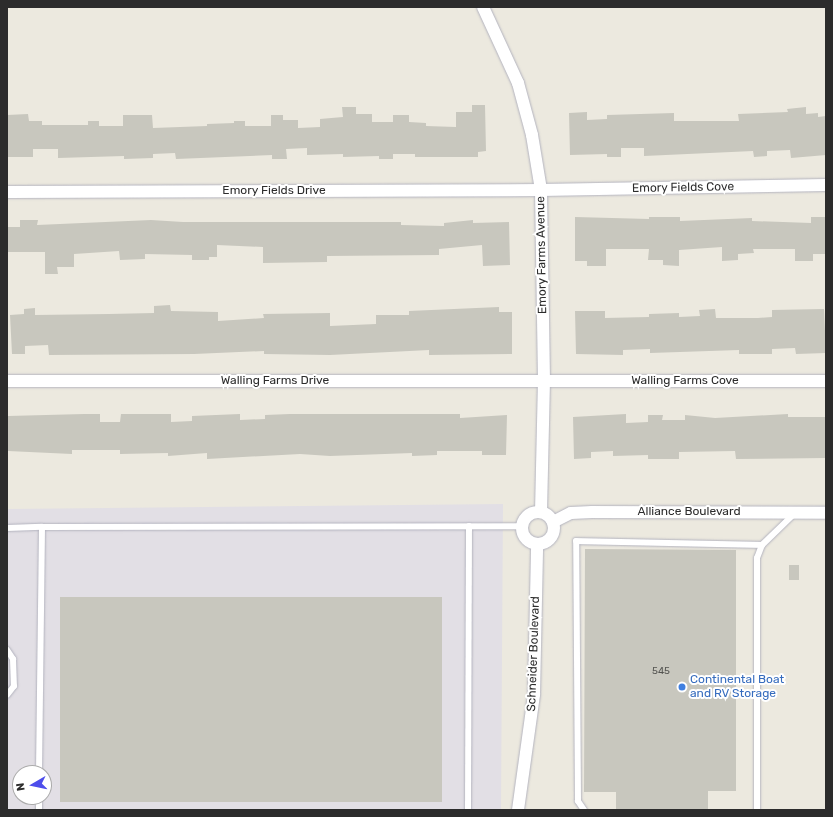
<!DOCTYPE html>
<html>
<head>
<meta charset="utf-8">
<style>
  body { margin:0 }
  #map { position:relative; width:833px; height:817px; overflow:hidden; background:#ece9df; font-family:Rubik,sans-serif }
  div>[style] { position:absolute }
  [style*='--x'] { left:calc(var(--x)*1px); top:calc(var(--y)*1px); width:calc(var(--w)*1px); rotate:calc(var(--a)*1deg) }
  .industrial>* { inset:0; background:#e2dfe5 }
  .building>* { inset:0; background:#c8c7be; transform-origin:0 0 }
  .roads { filter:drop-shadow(0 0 1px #b3b3be) drop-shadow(0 0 1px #b3b3be) }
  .service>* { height:6px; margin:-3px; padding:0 3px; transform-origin:3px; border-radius:3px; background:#fff }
  .minor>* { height:12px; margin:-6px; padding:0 6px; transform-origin:6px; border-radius:6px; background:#fff }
  .minor>.ring { margin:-6px; padding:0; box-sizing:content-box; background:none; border:12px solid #fff; border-radius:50% }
  .dots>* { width:11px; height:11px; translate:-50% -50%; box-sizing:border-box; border:2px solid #fff; border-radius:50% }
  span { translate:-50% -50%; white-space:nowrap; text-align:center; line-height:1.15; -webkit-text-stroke:4px #fff; paint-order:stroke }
  .number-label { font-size:10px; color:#535350 }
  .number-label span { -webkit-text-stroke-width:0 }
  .street-label { font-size:12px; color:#2c2c2c }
  .shop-label { font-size:12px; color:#366cbe }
  .left { translate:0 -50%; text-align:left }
  .frame { position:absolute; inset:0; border:8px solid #2c2c2c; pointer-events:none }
  .north { position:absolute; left:12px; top:765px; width:40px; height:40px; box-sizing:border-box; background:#fff; border:1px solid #ababab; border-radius:50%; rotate:261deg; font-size:11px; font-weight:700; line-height:16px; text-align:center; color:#2c2c2c }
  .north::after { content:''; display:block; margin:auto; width:14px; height:18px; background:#4e4eeb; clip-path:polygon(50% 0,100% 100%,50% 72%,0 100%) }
</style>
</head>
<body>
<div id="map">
  <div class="industrial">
    <i style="clip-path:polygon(evenodd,503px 504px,501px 810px,7px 810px,7px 509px,503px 504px,20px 773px,44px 773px,44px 797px,20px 797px,20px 773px)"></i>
  </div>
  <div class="building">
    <i style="clip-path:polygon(472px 105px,485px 105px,486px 151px,478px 152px,478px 157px,415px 157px,415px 154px,393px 154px,393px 159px,379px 159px,379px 156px,343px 157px,343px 154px,307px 155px,307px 148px,286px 149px,287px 159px,272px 159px,272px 155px,176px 159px,175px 153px,153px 154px,153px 158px,124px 159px,124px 156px,58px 158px,58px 149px,33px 149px,33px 157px,7px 157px,7px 115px,28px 114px,29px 121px,42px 121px,42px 125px,88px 125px,88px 121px,99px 121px,99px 126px,123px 126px,123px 115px,152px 115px,153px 128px,207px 126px,207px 124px,234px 123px,234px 121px,245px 121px,245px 126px,271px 126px,271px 115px,283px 115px,283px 120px,298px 120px,298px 128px,320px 127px,320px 119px,343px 117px,342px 107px,356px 107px,356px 114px,372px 114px,372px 122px,393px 122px,393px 115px,409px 115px,409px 122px,426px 123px,426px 126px,456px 127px,456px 112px,472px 112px)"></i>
    <i style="clip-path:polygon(806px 107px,806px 114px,818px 113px,818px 117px,826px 116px,826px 155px,791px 158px,790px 150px,767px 151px,767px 156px,754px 157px,753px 151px,644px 156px,644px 148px,621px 148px,621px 157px,607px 157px,607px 154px,570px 155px,569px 113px,587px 112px,587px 120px,607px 119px,607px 115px,674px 113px,674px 121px,739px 121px,738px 114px,788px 112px,787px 109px)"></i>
    <i style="clip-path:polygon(575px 217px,649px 219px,649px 217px,680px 217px,680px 221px,752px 218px,752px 221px,811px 223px,811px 217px,825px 217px,826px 254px,813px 254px,813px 261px,795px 261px,795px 249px,753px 249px,754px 253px,738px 254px,738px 260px,722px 261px,722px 247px,679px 250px,679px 266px,663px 265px,663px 260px,648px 260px,649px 249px,606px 249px,606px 266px,587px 266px,587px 261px,575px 261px)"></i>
    <i style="clip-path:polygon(20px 220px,38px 220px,37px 225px,151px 220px,183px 222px,401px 222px,401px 225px,444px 226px,444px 223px,473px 220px,473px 223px,509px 222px,510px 265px,483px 266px,482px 245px,439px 249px,439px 255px,327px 256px,327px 262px,263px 263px,263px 247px,217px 245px,217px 257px,209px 257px,209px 260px,192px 260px,192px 255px,145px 254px,145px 259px,120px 260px,119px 251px,74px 254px,74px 267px,57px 267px,58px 274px,45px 274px,45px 252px,8px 252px,8px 227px,20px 227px)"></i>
    <i style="clip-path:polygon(170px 305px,171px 311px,218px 312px,218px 321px,264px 318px,263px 314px,330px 313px,330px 326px,376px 324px,376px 315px,409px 315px,409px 311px,499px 307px,499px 312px,512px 312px,512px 354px,429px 355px,429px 350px,330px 355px,264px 354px,264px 351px,194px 354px,49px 355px,48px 345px,25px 346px,25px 354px,12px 354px,10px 315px,24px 314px,24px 309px,35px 308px,35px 315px,109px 314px,154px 313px,154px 306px)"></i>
    <i style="clip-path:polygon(715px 309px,716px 318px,758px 318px,772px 317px,772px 310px,824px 309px,826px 353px,796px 354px,795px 348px,772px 349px,772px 354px,739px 354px,739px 350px,650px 353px,650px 349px,623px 350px,623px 355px,576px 354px,575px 311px,605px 311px,605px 318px,649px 317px,649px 314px,679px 313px,679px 317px,700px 316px,699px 310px)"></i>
    <i style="clip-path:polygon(84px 414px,100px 414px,100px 422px,120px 422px,121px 414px,171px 414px,171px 422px,192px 421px,192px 416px,240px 414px,240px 420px,265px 419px,265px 415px,290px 414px,460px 414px,460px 418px,507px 415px,506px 455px,482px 455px,482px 451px,437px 451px,437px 455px,412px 456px,412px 453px,330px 456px,300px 454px,207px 459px,207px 453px,168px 456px,168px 453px,120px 454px,120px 450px,72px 450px,72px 454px,8px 451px,8px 416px)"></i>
    <i style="clip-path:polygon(626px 414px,626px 423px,648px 422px,648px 415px,663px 415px,662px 420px,685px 420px,685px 415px,715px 418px,788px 414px,788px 417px,825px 417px,825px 458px,736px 459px,735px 451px,679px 452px,679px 459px,648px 459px,648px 455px,613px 456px,613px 451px,591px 452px,591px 458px,574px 459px,573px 417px)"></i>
    <i style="clip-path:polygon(585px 549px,736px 550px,736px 791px,708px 791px,708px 810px,616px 810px,616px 792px,584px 792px)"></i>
    <i style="left:789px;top:565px;width:10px;height:15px"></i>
    <i style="left:60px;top:597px;width:382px;height:205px"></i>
  </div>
  <div class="roads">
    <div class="service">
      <i style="--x:7;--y:528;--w:35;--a:-2"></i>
      <i style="--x:7;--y:650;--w:11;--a:56"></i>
      <i style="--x:13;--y:659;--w:27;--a:88"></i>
      <i style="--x:14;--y:686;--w:11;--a:128"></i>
      <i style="--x:39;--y:773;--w:246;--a:-89.3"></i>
      <i style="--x:42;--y:527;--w:480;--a:-0.1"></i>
      <i style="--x:39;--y:810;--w:13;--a:-90"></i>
      <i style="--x:468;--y:810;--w:284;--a:-89.8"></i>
      <i style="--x:584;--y:810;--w:11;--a:-124"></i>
      <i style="--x:578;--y:801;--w:260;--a:-90.4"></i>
      <i style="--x:576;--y:541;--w:186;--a:1.2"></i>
      <i style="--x:757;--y:810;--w:252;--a:-90"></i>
      <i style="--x:757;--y:558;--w:14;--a:-69"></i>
      <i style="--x:762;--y:545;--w:45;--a:-44.1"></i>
    </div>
    <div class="minor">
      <i style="--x:483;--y:7;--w:84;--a:65.3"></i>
      <i style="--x:518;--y:83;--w:54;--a:74.9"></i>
      <i style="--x:532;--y:135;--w:56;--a:80.7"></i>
      <i style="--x:541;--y:190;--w:190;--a:89.1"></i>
      <i style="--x:544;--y:380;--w:132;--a:91.3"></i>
      <i style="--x:7;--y:192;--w:534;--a:-0.21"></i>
      <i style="--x:541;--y:190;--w:285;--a:-1"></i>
      <i style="--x:7;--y:381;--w:819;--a:0"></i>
      <i class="ring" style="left:522px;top:512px;width:20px;height:20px"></i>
      <i style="--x:553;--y:522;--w:20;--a:-27"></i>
      <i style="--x:571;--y:513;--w:21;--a:-3"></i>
      <i style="--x:592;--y:512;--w:234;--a:0.2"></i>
      <i style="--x:518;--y:810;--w:117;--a:-82.1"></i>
      <i style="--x:534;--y:694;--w:149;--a:-88.8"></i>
    </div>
  </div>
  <div class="dots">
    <i style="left:682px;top:687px;background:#3f7fe0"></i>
  </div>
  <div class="number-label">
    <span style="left:661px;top:672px">545</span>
  </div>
  <div class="street-label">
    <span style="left:683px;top:188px;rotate:-1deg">Emory Fields Cove</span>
    <span style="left:274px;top:191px">Emory Fields Drive</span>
    <span style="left:542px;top:255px;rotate:-91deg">Emory Farms Avenue</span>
    <span style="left:275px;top:381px">Walling Farms Drive</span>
    <span style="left:685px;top:381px">Walling Farms Cove</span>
    <span style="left:689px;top:512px">Alliance Boulevard</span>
    <span style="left:534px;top:654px;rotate:-88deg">Schneider Boulevard</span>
  </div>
  <div class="shop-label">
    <span class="left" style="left:690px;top:687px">Continental Boat<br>and RV Storage</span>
  </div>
  <div class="frame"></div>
  <div class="north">N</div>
</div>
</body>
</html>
